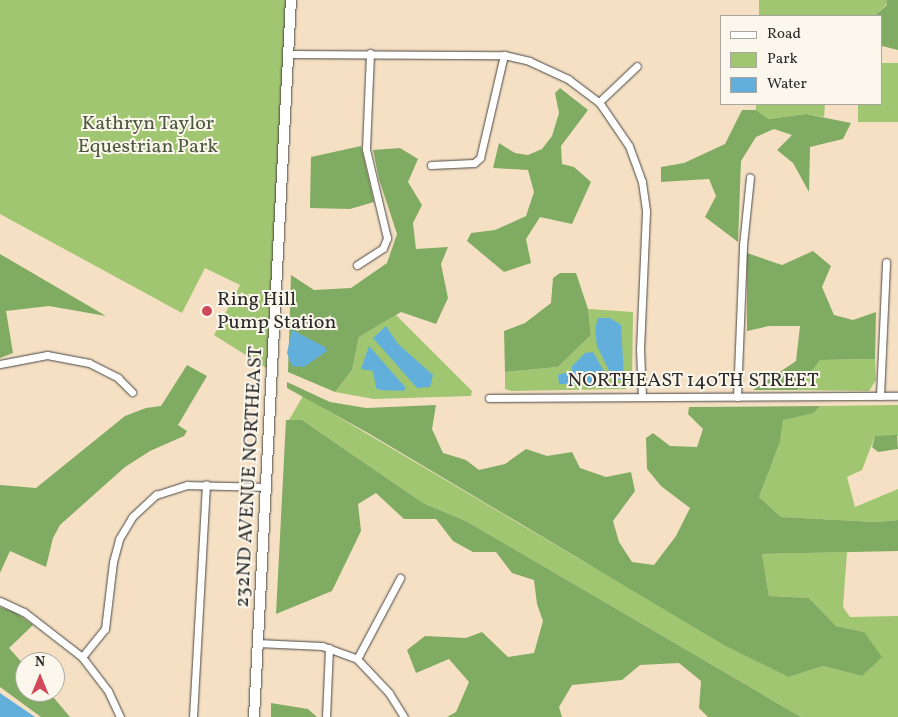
<!DOCTYPE html>
<html>
<head>
<meta charset="utf-8">
<style>
  body { margin:0 }
  #map { position:relative; width:898px; height:717px; overflow:hidden; background:#f5e0c4; font-family:Vollkorn,serif }
  div>[style] { position:absolute }
  [style*='--x'] { left:calc(var(--x)*1px); top:calc(var(--y)*1px); width:calc(var(--w)*1px); rotate:calc(var(--a)*1deg) }
  .green>* { inset:0; background:#a1c671 }
  .forest>* { inset:0; background:#80ab63 }
  .water>* { inset:0; background:#62afdc }
  .roads { filter:drop-shadow(0 0 1px #494642) drop-shadow(0 0 1px #494642) }
  .street>* { height:7px; margin:-3.5px; padding:0 3.5px; transform-origin:3.5px; border-radius:3.5px; background:#fff }
  .secondary>* { height:10px; margin:-5px; padding:0 5px; transform-origin:5px; border-radius:5px; background:#fff }
  .dots>* { width:14px; height:14px; translate:-50% -50%; box-sizing:border-box; border:2px solid #fbf7ec; border-radius:50% }
  span { translate:-50% -50%; white-space:nowrap; text-align:center; line-height:1.15; -webkit-text-stroke:4px #fbf7ec; paint-order:stroke }
  .park-label { font-size:20px; color:#4e5a40 }
  .poi-label { font-size:20px; color:#2b2b2b }
  .left { translate:0 -50%; text-align:left }
  .street-label { font-size:20px; color:#2b2b2b }
  .legend { position:absolute; left:720px; top:15px; width:162px; height:90px; box-sizing:border-box; background:#fbf7ec; border:1px solid #a8a59f; margin:0; padding:6px 9px; list-style:none; font-size:15px; color:#2b2b2b }
  .legend li { display:flex; align-items:center; gap:10px; height:25px }
  .legend b { width:25px; border:1px solid #a8a59f }
  .north { position:absolute; left:15px; top:652px; width:50px; height:50px; box-sizing:border-box; background:#fbf7ec; border:1px solid #a8a59f; border-radius:50%; rotate:0deg; font-size:14px; font-weight:700; line-height:20px; text-align:center; color:#2b2b2b }
  .north::after { content:''; display:block; margin:auto; width:18px; height:22px; background:#d1495b; clip-path:polygon(50% 0,100% 100%,50% 72%,0 100%) }
</style>
</head>
<body>
<div id="map">
  <div class="green">
    <i style="clip-path:polygon(0 0,291px 0,274px 373px,214px 335px,240px 285px,205px 268px,182px 313px,0 214px)"></i>
    <i style="clip-path:polygon(759px 0,887px 0,887px 4px,874px 16px,759px 16px)"></i>
    <i style="clip-path:polygon(882px 63px,898px 63px,898px 122px,858px 122px,858px 104px,882px 104px)"></i>
    <i style="clip-path:polygon(756px 104px,825px 104px,824px 117px,806px 114px,767px 119px,756px 110px)"></i>
    <i style="clip-path:polygon(588px 309px,633px 312px,632px 382px,626px 389px,511px 391px,505px 389px,505px 372px,558px 367px,591px 335px)"></i>
    <i style="clip-path:polygon(396px 315px,472px 391px,471px 396px,374px 399px,335px 392px,352px 370px,359px 337px)"></i>
    <i style="clip-path:polygon(875px 359px,876px 380px,869px 391px,797px 390px,819px 360px)"></i>
    <i style="clip-path:polygon(303px 396px,581px 560px,789px 677px,823px 666px,862px 676px,864px 632px,836px 626px,809px 598px,769px 596px,762px 554px,847px 552px,843px 607px,850px 617px,898px 616px,898px 717px,801px 717px,466px 521px,423px 503px,302px 420px,289px 420px)"></i>
    <i style="clip-path:polygon(898px 405px,898px 436px,875px 436px,862px 470px,847px 477px,855px 507px,898px 489px,898px 520px,877px 522px,781px 517px,759px 497px,780px 442px,783px 419px,814px 413px,820px 406px)"></i>
  </div>
  <div class="forest">
    <i style="clip-path:polygon(887px 0,898px 0,898px 50px,882px 46px,882px 16px,874px 16px,887px 5px)"></i>
    <i style="clip-path:polygon(560px 88px,588px 110px,561px 146px,562px 164px,574px 167px,591px 182px,572px 224px,540px 217px,526px 239px,531px 263px,504px 272px,467px 241px,471px 233px,495px 230px,526px 216px,534px 192px,528px 170px,493px 168px,499px 143px,515px 153px,528px 155px,542px 149px,552px 136px,559px 113px,555px 93px)"></i>
    <i style="clip-path:polygon(742px 110px,756px 110px,768px 119px,806px 114px,851px 123px,843px 139px,810px 147px,809px 192px,793px 163px,777px 150px,792px 135px,774px 129px,756px 137px,741px 161px,738px 242px,705px 217px,716px 196px,709px 179px,661px 182px,661px 167px,684px 163px,725px 144px)"></i>
    <i style="clip-path:polygon(361px 146px,374px 202px,350px 209px,310px 208px,311px 157px)"></i>
    <i style="clip-path:polygon(400px 148px,418px 159px,408px 182px,422px 205px,413px 223px,416px 249px,448px 247px,441px 264px,448px 298px,436px 324px,401px 312px,359px 337px,352px 370px,335px 392px,288px 372px,291px 275px,314px 290px,351px 288px,387px 263px,397px 234px,379px 179px,373px 150px)"></i>
    <i style="clip-path:polygon(813px 251px,831px 266px,822px 287px,834px 315px,853px 320px,876px 312px,875px 359px,820px 360px,797px 390px,753px 390px,796px 361px,800px 326px,769px 326px,747px 331px,747px 253px,782px 265px)"></i>
    <i style="clip-path:polygon(0 254px,106px 316px,49px 306px,6px 311px,13px 353px,0 358px)"></i>
    <i style="clip-path:polygon(560px 273px,576px 273px,588px 309px,591px 335px,558px 367px,505px 372px,504px 331px,525px 323px,551px 303px,553px 278px)"></i>
    <i style="clip-path:polygon(187px 365px,207px 376px,178px 425px,187px 431px,184px 436px,150px 451px,125px 467px,60px 525px,53px 538px,46px 567px,10px 551px,0 573px,0 485px,36px 488px,125px 416px,146px 408px,161px 406px)"></i>
    <i style="clip-path:polygon(287px 382px,330px 402px,366px 408px,436px 405px,432px 429px,443px 453px,466px 460px,479px 470px,505px 464px,526px 449px,547px 456px,572px 452px,580px 468px,606px 477px,631px 472px,635px 491px,613px 521px,619px 542px,632px 562px,654px 565px,676px 536px,690px 508px,661px 486px,647px 469px,646px 438px,653px 433px,670px 446px,697px 447px,703px 429px,688px 414px,689px 407px,820px 406px,814px 413px,783px 420px,780px 442px,759px 497px,781px 517px,877px 522px,898px 520px,898px 551px,762px 554px,769px 596px,809px 598px,836px 626px,864px 632px,882px 657px,862px 676px,823px 666px,789px 677px,724px 645px,368px 433px,287px 388px)"></i>
    <i style="clip-path:polygon(286px 420px,302px 420px,423px 503px,466px 521px,801px 717px,708px 717px,699px 708px,701px 681px,679px 663px,640px 665px,622px 680px,572px 685px,559px 707px,562px 717px,447px 717px,456px 712px,469px 682px,449px 659px,416px 673px,407px 650px,425px 636px,466px 638px,482px 632px,508px 657px,534px 653px,543px 621px,537px 604px,534px 580px,512px 573px,496px 552px,473px 552px,453px 541px,436px 519px,404px 519px,376px 493px,358px 504px,361px 531px,332px 591px,276px 614px)"></i>
    <i style="clip-path:polygon(875px 436px,897px 435px,898px 449px,878px 452px,872px 447px)"></i>
    <i style="clip-path:polygon(0 607px,16px 613px,33px 625px,9px 648px,25px 666px,25px 692px,49px 692px,70px 717px,41px 717px,0 687px)"></i>
    <i style="clip-path:polygon(271px 703px,308px 709px,317px 717px,271px 717px)"></i>
  </div>
  <div class="water">
    <i style="clip-path:polygon(598px 318px,610px 318px,621px 325px,624px 378px,614px 381px,597px 346px,595px 329px)"></i>
    <i style="clip-path:polygon(386px 326px,398px 344px,433px 375px,430px 387px,417px 388px,373px 338px)"></i>
    <i style="clip-path:polygon(292px 330px,325px 347px,327px 351px,304px 367px,292px 366px,287px 353px)"></i>
    <i style="clip-path:polygon(369px 346px,406px 388px,403px 391px,380px 390px,376px 388px,373px 371px,361px 369px)"></i>
    <i style="clip-path:polygon(593px 352px,608px 378px,605px 384px,559px 384px,558px 375px,572px 371px,572px 366px,585px 353px)"></i>
    <i style="clip-path:polygon(0 693px,35px 717px,0 717px)"></i>
  </div>
  <div class="roads">
    <div class="street">
      <i style="--x:289;--y:54;--w:215;--a:0.3"></i>
      <i style="--x:504;--y:55;--w:26;--a:13"></i>
      <i style="--x:529;--y:61;--w:43;--a:24.8"></i>
      <i style="--x:568;--y:79;--w:39;--a:37"></i>
      <i style="--x:599;--y:102;--w:53;--a:55.7"></i>
      <i style="--x:629;--y:146;--w:38;--a:70"></i>
      <i style="--x:642;--y:182;--w:30;--a:82"></i>
      <i style="--x:646;--y:212;--w:137;--a:92.5"></i>
      <i style="--x:640;--y:349;--w:48;--a:87.6"></i>
      <i style="--x:599;--y:102;--w:52;--a:-43.5"></i>
      <i style="--x:431;--y:165;--w:43;--a:-2.7"></i>
      <i style="--x:474;--y:163;--w:8;--a:-40"></i>
      <i style="--x:480;--y:158;--w:106;--a:-76.9"></i>
      <i style="--x:357;--y:265;--w:31;--a:-33"></i>
      <i style="--x:383;--y:248;--w:11;--a:-68"></i>
      <i style="--x:387;--y:238;--w:91;--a:-103.3"></i>
      <i style="--x:366;--y:149;--w:96;--a:-87.6"></i>
      <i style="--x:0;--y:364;--w:48;--a:-10.8"></i>
      <i style="--x:47;--y:355;--w:43;--a:10.8"></i>
      <i style="--x:89;--y:363;--w:33;--a:27"></i>
      <i style="--x:118;--y:378;--w:20;--a:45"></i>
      <i style="--x:880;--y:396;--w:134;--a:-87.4"></i>
      <i style="--x:737;--y:397;--w:152;--a:-87.7"></i>
      <i style="--x:743;--y:245;--w:68;--a:-84.1"></i>
      <i style="--x:489;--y:398;--w:409;--a:-0.3"></i>
      <i style="--x:0;--y:601;--w:26;--a:25"></i>
      <i style="--x:24;--y:612;--w:73;--a:37.8"></i>
      <i style="--x:82;--y:657;--w:43;--a:52.6"></i>
      <i style="--x:108;--y:691;--w:29;--a:65"></i>
      <i style="--x:257;--y:643;--w:65;--a:2.6"></i>
      <i style="--x:322;--y:646;--w:37;--a:20"></i>
      <i style="--x:357;--y:659;--w:47;--a:46.7"></i>
      <i style="--x:389;--y:693;--w:28;--a:58"></i>
      <i style="--x:82;--y:657;--w:36;--a:-51"></i>
      <i style="--x:105;--y:629;--w:67;--a:-83.2"></i>
      <i style="--x:113;--y:562;--w:24;--a:-75"></i>
      <i style="--x:119;--y:539;--w:26;--a:-59"></i>
      <i style="--x:132;--y:517;--w:33;--a:-43"></i>
      <i style="--x:156;--y:495;--w:33;--a:-18"></i>
      <i style="--x:187;--y:485;--w:80;--a:1.4"></i>
      <i style="--x:357;--y:659;--w:92;--a:-62"></i>
      <i style="--x:193;--y:717;--w:233;--a:-86.8"></i>
      <i style="--x:326;--y:717;--w:69;--a:-87.5"></i>
    </div>
    <div class="secondary">
      <i style="--x:254;--y:717;--w:718;--a:-87.05"></i>
    </div>
  </div>
  <div class="dots">
    <i style="left:207px;top:311px;background:#d1495b"></i>
  </div>
  <div class="park-label">
    <span style="left:148px;top:136px">Kathryn Taylor<br>Equestrian Park</span>
  </div>
  <div class="poi-label">
    <span class="left" style="left:217px;top:312px">Ring Hill<br>Pump Station</span>
  </div>
  <div class="street-label">
    <span style="left:693px;top:381px">NORTHEAST 140TH STREET</span>
    <span style="left:250px;top:477px;rotate:-87deg">232ND AVENUE NORTHEAST</span>
  </div>
  <ul class="legend">
  <li><b style="height:6px;background:#fff"></b>Road</li>
  <li><b style="height:14px;background:#a1c671"></b>Park</li>
  <li><b style="height:14px;background:#62afdc"></b>Water</li>
  </ul>
  <div class="north">N</div>
</div>
</body>
</html>
